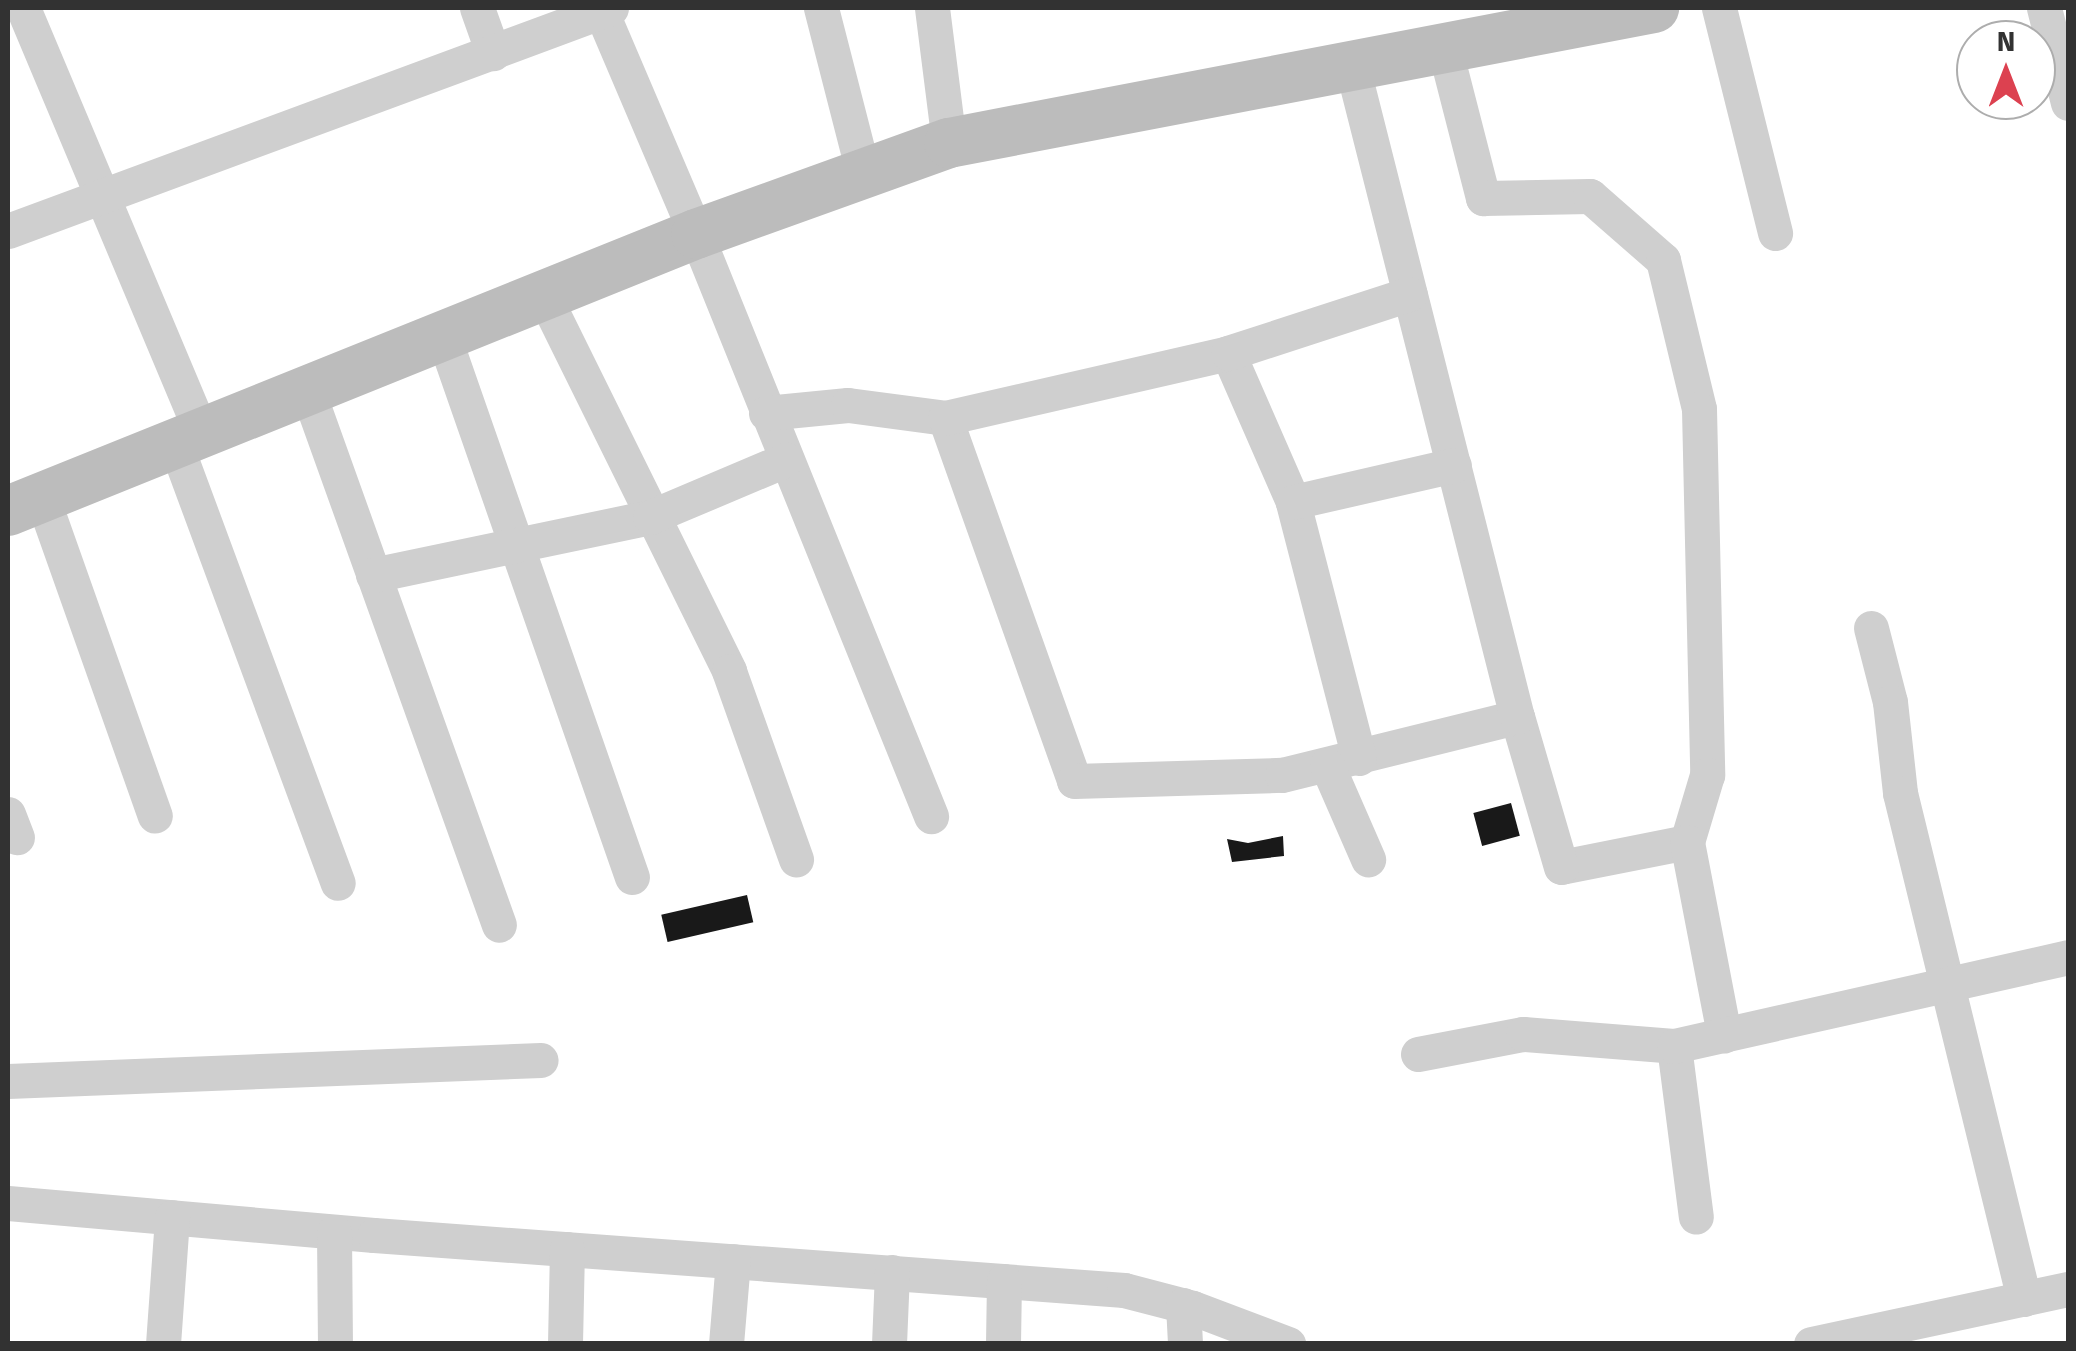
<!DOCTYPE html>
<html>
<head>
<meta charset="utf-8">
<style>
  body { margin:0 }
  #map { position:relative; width:2076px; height:1351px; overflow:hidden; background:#fff; font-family:"Fira Sans",sans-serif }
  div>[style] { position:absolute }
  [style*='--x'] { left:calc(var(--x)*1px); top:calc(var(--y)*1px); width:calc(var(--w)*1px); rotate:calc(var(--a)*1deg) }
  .building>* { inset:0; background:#191919; transform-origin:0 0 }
  .street>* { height:35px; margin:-17.5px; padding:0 17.5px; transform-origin:17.5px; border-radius:17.5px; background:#cfcfcf }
  .secondary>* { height:50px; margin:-25px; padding:0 25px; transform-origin:25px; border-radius:25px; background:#bcbcbc }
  span { translate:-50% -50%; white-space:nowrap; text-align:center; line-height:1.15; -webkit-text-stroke:10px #fff; paint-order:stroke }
  .frame { position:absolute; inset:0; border:10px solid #323232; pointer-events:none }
  .north { position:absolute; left:1956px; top:20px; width:100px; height:100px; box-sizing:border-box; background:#fff; border:2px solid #adadad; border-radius:50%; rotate:0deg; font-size:28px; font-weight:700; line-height:40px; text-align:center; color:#323232 }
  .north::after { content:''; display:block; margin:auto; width:35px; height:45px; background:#dc4150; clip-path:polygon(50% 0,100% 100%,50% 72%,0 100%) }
</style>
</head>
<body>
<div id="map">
  <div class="building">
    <i style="left:1511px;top:803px;width:34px;height:39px;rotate:75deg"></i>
    <i style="clip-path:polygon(1283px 836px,1284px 856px,1232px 862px,1227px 839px,1248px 843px)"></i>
    <i style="left:747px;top:895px;width:28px;height:88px;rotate:77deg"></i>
  </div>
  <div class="street">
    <i style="--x:23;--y:8;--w:459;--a:67.2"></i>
    <i style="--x:477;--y:8;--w:48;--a:70.4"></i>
    <i style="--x:821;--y:8;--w:172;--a:75.6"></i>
    <i style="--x:932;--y:8;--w:136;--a:82.8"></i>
    <i style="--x:1719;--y:8;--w:232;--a:76"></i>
    <i style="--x:2044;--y:8;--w:98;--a:75.8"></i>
    <i style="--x:601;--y:11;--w:242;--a:66.9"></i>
    <i style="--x:696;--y:234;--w:628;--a:68.01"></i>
    <i style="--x:1445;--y:50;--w:153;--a:75.6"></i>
    <i style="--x:1483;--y:198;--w:107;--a:-1.1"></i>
    <i style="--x:1590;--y:196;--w:97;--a:41.2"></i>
    <i style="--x:1663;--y:260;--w:153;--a:76.4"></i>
    <i style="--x:1699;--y:409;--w:366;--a:88.7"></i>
    <i style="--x:1707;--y:775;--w:70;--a:106.6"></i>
    <i style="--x:1687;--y:842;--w:128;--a:168.8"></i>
    <i style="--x:1561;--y:867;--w:156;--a:-106.3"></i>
    <i style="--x:8;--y:231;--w:643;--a:-20.3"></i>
    <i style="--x:544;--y:296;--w:418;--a:63.7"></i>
    <i style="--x:729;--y:671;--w:200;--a:70.4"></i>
    <i style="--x:443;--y:335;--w:574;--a:70.78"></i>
    <i style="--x:1228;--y:353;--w:163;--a:66.4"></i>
    <i style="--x:307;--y:389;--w:569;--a:70.29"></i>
    <i style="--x:766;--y:413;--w:82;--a:-5.6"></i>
    <i style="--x:848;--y:405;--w:98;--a:7.6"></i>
    <i style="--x:945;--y:418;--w:385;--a:70.4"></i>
    <i style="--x:1074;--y:781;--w:208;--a:-1.7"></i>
    <i style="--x:1282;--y:775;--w:242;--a:-13.9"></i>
    <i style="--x:1517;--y:717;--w:672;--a:-104.22"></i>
    <i style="--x:945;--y:418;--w:290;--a:-12.9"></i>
    <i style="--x:1228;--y:353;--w:191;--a:-18"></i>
    <i style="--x:175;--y:443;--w:469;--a:69.7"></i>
    <i style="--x:42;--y:497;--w:338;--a:70.5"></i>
    <i style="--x:373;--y:575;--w:283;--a:-11.8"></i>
    <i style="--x:650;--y:517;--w:147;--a:-22.9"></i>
    <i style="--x:1871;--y:628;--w:76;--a:75.6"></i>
    <i style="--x:1890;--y:702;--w:92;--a:83.7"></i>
    <i style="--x:1900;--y:793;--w:521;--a:76.23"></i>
    <i style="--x:1359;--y:758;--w:264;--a:-104.5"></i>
    <i style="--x:1293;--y:502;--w:165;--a:-12.9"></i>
    <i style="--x:1327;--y:765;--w:103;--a:66.4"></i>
    <i style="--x:8;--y:814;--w:25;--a:69"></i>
    <i style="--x:1687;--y:842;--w:197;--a:79.1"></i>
    <i style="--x:1674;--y:1046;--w:172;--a:82.7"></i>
    <i style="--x:1418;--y:1054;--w:107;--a:-10.8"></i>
    <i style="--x:1523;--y:1034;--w:151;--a:4.5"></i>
    <i style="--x:1674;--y:1046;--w:404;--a:-12.7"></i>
    <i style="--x:8;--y:1081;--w:533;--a:-2.26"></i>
    <i style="--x:8;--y:1203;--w:367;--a:5"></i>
    <i style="--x:374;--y:1235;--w:752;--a:4.19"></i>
    <i style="--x:1124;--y:1290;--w:71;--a:14.6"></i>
    <i style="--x:1193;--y:1308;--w:102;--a:20.8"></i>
    <i style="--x:334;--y:1232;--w:112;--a:89.5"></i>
    <i style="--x:1183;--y:1305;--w:39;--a:87"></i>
    <i style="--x:163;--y:1344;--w:127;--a:-85.9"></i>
    <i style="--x:565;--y:1344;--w:95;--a:-88.8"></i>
    <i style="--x:726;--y:1344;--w:83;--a:-85.2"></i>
    <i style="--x:889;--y:1344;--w:72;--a:-87.6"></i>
    <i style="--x:1003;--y:1344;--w:63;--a:-89.1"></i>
    <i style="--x:1811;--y:1344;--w:263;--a:-12.1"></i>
  </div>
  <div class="secondary">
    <i style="--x:8;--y:511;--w:742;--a:-21.93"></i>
    <i style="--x:696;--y:234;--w:269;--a:-19.8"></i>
    <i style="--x:949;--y:143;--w:718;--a:-10.84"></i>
  </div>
  <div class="frame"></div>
  <div class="north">N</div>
</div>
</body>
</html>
